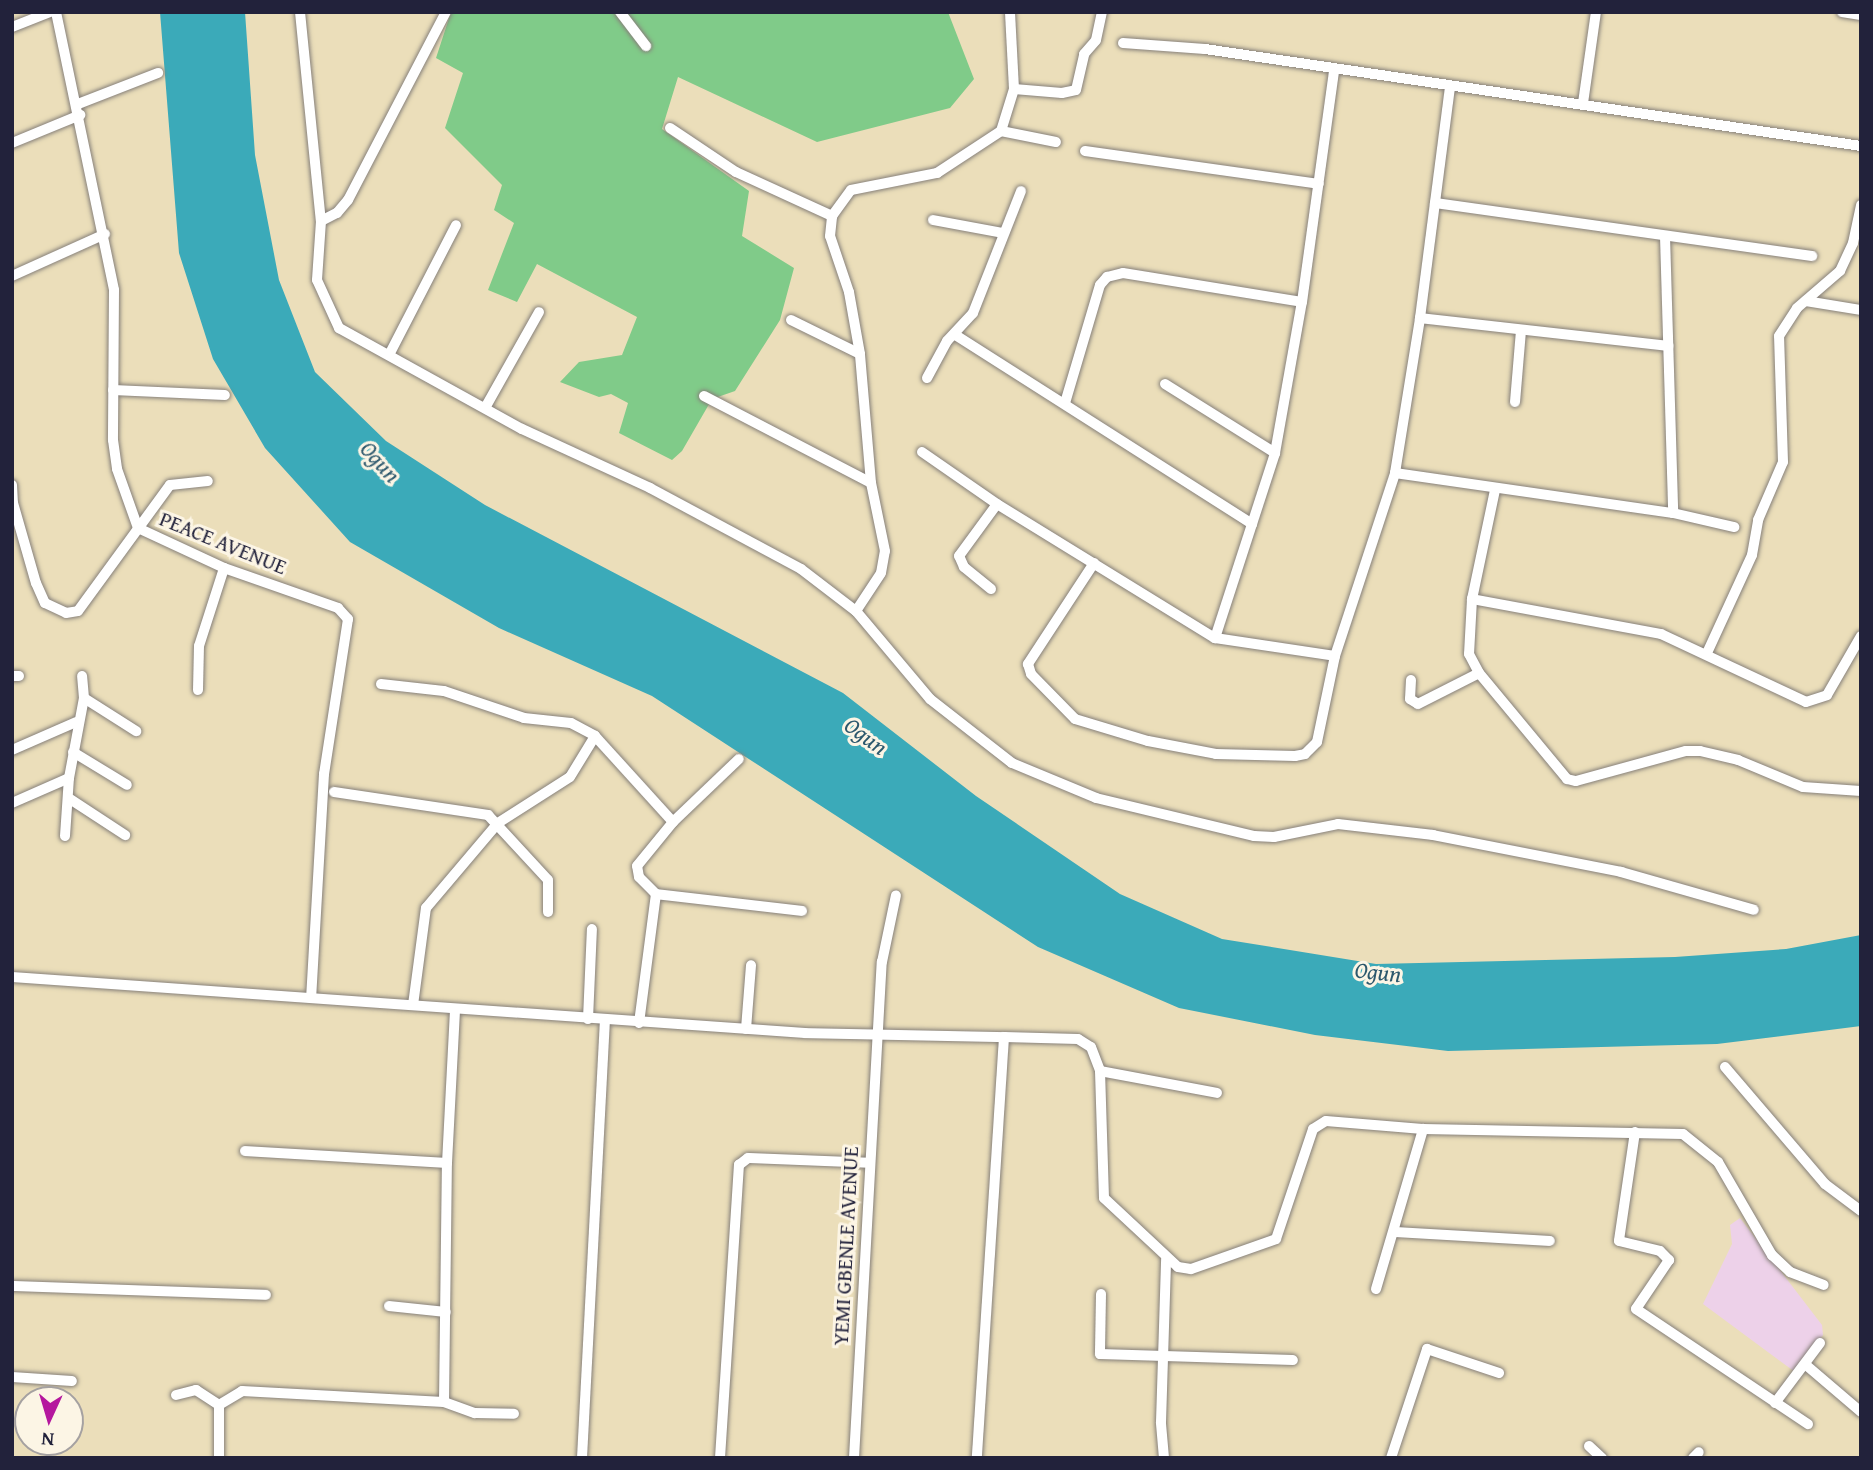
<!DOCTYPE html>
<html>
<head>
<meta charset="utf-8">
<style>
  body { margin:0 }
  #map { position:relative; width:1873px; height:1470px; overflow:hidden; background:#ebdeba; font-family:"Gentium Book Plus",serif }
  div>[style] { position:absolute }
  [style*='--x'] { left:calc(var(--x)*1px); top:calc(var(--y)*1px); width:calc(var(--w)*1px); rotate:calc(var(--a)*1deg) }
  .built>* { inset:0; background:#edd1e9 }
  .green>* { inset:0; background:#80cb89 }
  .water>* { inset:0; background:#3baab9 }
  .roads { filter:drop-shadow(0 0 2px #86807a) drop-shadow(0 0 2px #86807a) }
  .minor>* { height:10px; margin:-5px; padding:0 5px; transform-origin:5px; border-radius:5px; background:#fff }
  span { translate:-50% -50%; white-space:nowrap; text-align:center; line-height:1.15; -webkit-text-stroke:6px #fcf5e5; paint-order:stroke }
  .street-label { font-size:21px; color:#22223b }
  .water-label { font-size:23px; color:#2c586d; font-style:italic }
  .frame { position:absolute; inset:0; border:14px solid #22223b; pointer-events:none }
  .north { position:absolute; left:14px; top:1386px; width:70px; height:70px; box-sizing:border-box; background:#fcf5e5; border:2px solid #a5a1a1; border-radius:50%; rotate:184deg; font-size:19px; font-weight:700; line-height:28px; text-align:center; color:#22223b }
  .north::after { content:''; display:block; margin:auto; width:24px; height:32px; background:#b5179e; clip-path:polygon(50% 0,100% 100%,50% 72%,0 100%) }
</style>
</head>
<body>
<div id="map">
  <div class="built">
    <i style="clip-path:polygon(1740px 1218px,1822px 1325px,1823px 1335px,1795px 1372px,1703px 1304px,1732px 1244px,1730px 1225px)"></i>
  </div>
  <div class="green">
    <i style="clip-path:polygon(451px 12px,948px 12px,974px 79px,950px 108px,817px 142px,678px 77px,662px 129px,749px 191px,742px 236px,794px 268px,780px 320px,735px 391px,712px 399px,682px 451px,672px 460px,619px 433px,628px 403px,611px 394px,599px 397px,560px 382px,579px 362px,622px 355px,637px 317px,537px 264px,517px 302px,488px 290px,514px 223px,494px 210px,502px 185px,445px 128px,463px 73px,436px 58px)"></i>
  </div>
  <div class="water">
    <i style="clip-path:polygon(160px 12px,245px 12px,255px 155px,279px 280px,315px 372px,386px 441px,485px 505px,843px 693px,976px 796px,1120px 894px,1222px 939px,1376px 964px,1675px 957px,1786px 949px,1861px 935px,1861px 1026px,1717px 1044px,1448px 1051px,1315px 1035px,1179px 1008px,1038px 947px,652px 696px,499px 628px,350px 542px,265px 448px,213px 359px,179px 253px)"></i>
  </div>
  <div class="roads">
    <div class="minor">
      <i style="--x:56;--y:12;--w:284;--a:78.2"></i>
      <i style="--x:114;--y:290;--w:150;--a:90.4"></i>
      <i style="--x:113;--y:440;--w:29;--a:82"></i>
      <i style="--x:117;--y:469;--w:63;--a:70.4"></i>
      <i style="--x:138;--y:528;--w:95;--a:24.9"></i>
      <i style="--x:224;--y:568;--w:121;--a:19.3"></i>
      <i style="--x:338;--y:608;--w:15;--a:48"></i>
      <i style="--x:348;--y:619;--w:157;--a:98.8"></i>
      <i style="--x:324;--y:774;--w:223;--a:93.3"></i>
      <i style="--x:300;--y:12;--w:210;--a:84.3"></i>
      <i style="--x:321;--y:221;--w:59;--a:93.9"></i>
      <i style="--x:317;--y:280;--w:53;--a:65.4"></i>
      <i style="--x:339;--y:328;--w:209;--a:28.9"></i>
      <i style="--x:522;--y:429;--w:141;--a:24.7"></i>
      <i style="--x:650;--y:488;--w:171;--a:28.2"></i>
      <i style="--x:801;--y:569;--w:69;--a:37.4"></i>
      <i style="--x:856;--y:611;--w:115;--a:49.9"></i>
      <i style="--x:930;--y:699;--w:104;--a:38"></i>
      <i style="--x:1012;--y:763;--w:91;--a:22.6"></i>
      <i style="--x:1096;--y:798;--w:163;--a:13.5"></i>
      <i style="--x:1254;--y:836;--w:20;--a:3"></i>
      <i style="--x:1274;--y:837;--w:65;--a:-11.5"></i>
      <i style="--x:1338;--y:824;--w:96;--a:6.6"></i>
      <i style="--x:1433;--y:835;--w:192;--a:11.1"></i>
      <i style="--x:1621;--y:872;--w:138;--a:15.9"></i>
      <i style="--x:620;--y:12;--w:43;--a:52.6"></i>
      <i style="--x:1842;--y:12;--w:19;--a:9"></i>
      <i style="--x:12;--y:27;--w:41;--a:-21.5"></i>
      <i style="--x:1123;--y:43;--w:82;--a:4.2"></i>
      <i style="--x:1205;--y:49;--w:663;--a:8.41"></i>
      <i style="--x:1014;--y:89;--w:48;--a:4.8"></i>
      <i style="--x:1062;--y:93;--w:14;--a:-12"></i>
      <i style="--x:1076;--y:90;--w:37;--a:-77"></i>
      <i style="--x:1084;--y:54;--w:18;--a:-49"></i>
      <i style="--x:1096;--y:40;--w:29;--a:-78"></i>
      <i style="--x:1583;--y:103;--w:92;--a:-81.9"></i>
      <i style="--x:78;--y:104;--w:86;--a:-21.2"></i>
      <i style="--x:670;--y:128;--w:79;--a:33.7"></i>
      <i style="--x:736;--y:172;--w:106;--a:24.6"></i>
      <i style="--x:1001;--y:131;--w:56;--a:11.3"></i>
      <i style="--x:12;--y:143;--w:74;--a:-22.4"></i>
      <i style="--x:1085;--y:151;--w:236;--a:8"></i>
      <i style="--x:1435;--y:203;--w:381;--a:8"></i>
      <i style="--x:933;--y:220;--w:71;--a:10.5"></i>
      <i style="--x:321;--y:221;--w:18;--a:-27"></i>
      <i style="--x:337;--y:213;--w:17;--a:-50"></i>
      <i style="--x:348;--y:200;--w:212;--a:-62.5"></i>
      <i style="--x:1665;--y:236;--w:277;--a:88.3"></i>
      <i style="--x:12;--y:276;--w:102;--a:-24.3"></i>
      <i style="--x:1806;--y:301;--w:56;--a:9.3"></i>
      <i style="--x:1420;--y:318;--w:250;--a:6.4"></i>
      <i style="--x:791;--y:320;--w:77;--a:26.2"></i>
      <i style="--x:957;--y:336;--w:350;--a:32.5"></i>
      <i style="--x:389;--y:355;--w:146;--a:-62.7"></i>
      <i style="--x:927;--y:378;--w:42;--a:-61.6"></i>
      <i style="--x:947;--y:341;--w:38;--a:-47"></i>
      <i style="--x:973;--y:313;--w:131;--a:-68.5"></i>
      <i style="--x:1165;--y:384;--w:130;--a:32.1"></i>
      <i style="--x:113;--y:390;--w:112;--a:2.6"></i>
      <i style="--x:704;--y:396;--w:188;--a:27.5"></i>
      <i style="--x:1515;--y:402;--w:71;--a:-85.2"></i>
      <i style="--x:1065;--y:403;--w:123;--a:-73.5"></i>
      <i style="--x:1100;--y:285;--w:11;--a:-49"></i>
      <i style="--x:1107;--y:277;--w:16;--a:-14"></i>
      <i style="--x:1123;--y:273;--w:181;--a:9.2"></i>
      <i style="--x:485;--y:408;--w:110;--a:-60.6"></i>
      <i style="--x:922;--y:452;--w:91;--a:34.7"></i>
      <i style="--x:997;--y:504;--w:256;--a:31.6"></i>
      <i style="--x:1215;--y:638;--w:121;--a:8.5"></i>
      <i style="--x:1395;--y:473;--w:281;--a:8.2"></i>
      <i style="--x:1673;--y:513;--w:63;--a:12.9"></i>
      <i style="--x:12;--y:485;--w:18;--a:87"></i>
      <i style="--x:13;--y:503;--w:83;--a:74"></i>
      <i style="--x:36;--y:583;--w:22;--a:66"></i>
      <i style="--x:45;--y:603;--w:23;--a:25"></i>
      <i style="--x:66;--y:613;--w:12;--a:-9"></i>
      <i style="--x:78;--y:611;--w:156;--a:-53.9"></i>
      <i style="--x:170;--y:485;--w:38;--a:-6"></i>
      <i style="--x:1495;--y:490;--w:111;--a:101.9"></i>
      <i style="--x:1472;--y:599;--w:55;--a:93.1"></i>
      <i style="--x:1469;--y:654;--w:21;--a:62"></i>
      <i style="--x:1479;--y:673;--w:138;--a:50.3"></i>
      <i style="--x:1567;--y:779;--w:9;--a:13"></i>
      <i style="--x:1576;--y:781;--w:114;--a:-15.3"></i>
      <i style="--x:1686;--y:751;--w:14;--a:0"></i>
      <i style="--x:1700;--y:751;--w:39;--a:13"></i>
      <i style="--x:1738;--y:760;--w:70;--a:22.6"></i>
      <i style="--x:1803;--y:787;--w:58;--a:3.9"></i>
      <i style="--x:1094;--y:563;--w:121;--a:123.2"></i>
      <i style="--x:1028;--y:664;--w:10;--a:73"></i>
      <i style="--x:1031;--y:674;--w:63;--a:45.6"></i>
      <i style="--x:1075;--y:719;--w:76;--a:16.8"></i>
      <i style="--x:1148;--y:741;--w:69;--a:10.8"></i>
      <i style="--x:1216;--y:754;--w:79;--a:1.5"></i>
      <i style="--x:1295;--y:756;--w:10;--a:-11"></i>
      <i style="--x:1305;--y:754;--w:17;--a:-45"></i>
      <i style="--x:1317;--y:742;--w:88;--a:-78.2"></i>
      <i style="--x:1335;--y:656;--w:193;--a:-71.8"></i>
      <i style="--x:1395;--y:473;--w:157;--a:-80.8"></i>
      <i style="--x:1420;--y:318;--w:233;--a:-82.6"></i>
      <i style="--x:991;--y:589;--w:35;--a:-141"></i>
      <i style="--x:964;--y:567;--w:12;--a:-114"></i>
      <i style="--x:959;--y:556;--w:64;--a:-53.8"></i>
      <i style="--x:1472;--y:599;--w:192;--a:10.5"></i>
      <i style="--x:1661;--y:634;--w:160;--a:25.1"></i>
      <i style="--x:1806;--y:702;--w:22;--a:-18"></i>
      <i style="--x:1827;--y:695;--w:68;--a:-60"></i>
      <i style="--x:856;--y:611;--w:45;--a:-56.7"></i>
      <i style="--x:881;--y:573;--w:22;--a:-80"></i>
      <i style="--x:885;--y:551;--w:69;--a:-101.6"></i>
      <i style="--x:871;--y:483;--w:129;--a:-94.9"></i>
      <i style="--x:860;--y:354;--w:63;--a:-100.1"></i>
      <i style="--x:849;--y:292;--w:59;--a:-108.7"></i>
      <i style="--x:830;--y:236;--w:20;--a:-84"></i>
      <i style="--x:832;--y:216;--w:32;--a:-54"></i>
      <i style="--x:851;--y:190;--w:88;--a:-11.2"></i>
      <i style="--x:937;--y:173;--w:77;--a:-33.3"></i>
      <i style="--x:1001;--y:131;--w:44;--a:-72.8"></i>
      <i style="--x:1014;--y:89;--w:77;--a:-93"></i>
      <i style="--x:1215;--y:638;--w:194;--a:-72"></i>
      <i style="--x:1275;--y:453;--w:153;--a:-79.9"></i>
      <i style="--x:1302;--y:302;--w:234;--a:-82.1"></i>
      <i style="--x:1707;--y:653;--w:108;--a:-65.3"></i>
      <i style="--x:1752;--y:555;--w:36;--a:-80"></i>
      <i style="--x:1758;--y:520;--w:63;--a:-66.7"></i>
      <i style="--x:1783;--y:462;--w:126;--a:-91.8"></i>
      <i style="--x:1779;--y:336;--w:33;--a:-57"></i>
      <i style="--x:1797;--y:308;--w:57;--a:-40.7"></i>
      <i style="--x:1840;--y:271;--w:31;--a:-65"></i>
      <i style="--x:1853;--y:243;--w:39;--a:-78"></i>
      <i style="--x:12;--y:676;--w:7;--a:0"></i>
      <i style="--x:1411;--y:680;--w:19;--a:93"></i>
      <i style="--x:1410;--y:699;--w:9;--a:32"></i>
      <i style="--x:1418;--y:704;--w:68;--a:-26.9"></i>
      <i style="--x:381;--y:684;--w:63;--a:6.3"></i>
      <i style="--x:444;--y:691;--w:84;--a:18.6"></i>
      <i style="--x:524;--y:718;--w:47;--a:6.1"></i>
      <i style="--x:571;--y:723;--w:27;--a:28"></i>
      <i style="--x:595;--y:736;--w:116;--a:47.8"></i>
      <i style="--x:198;--y:690;--w:44;--a:-88.7"></i>
      <i style="--x:199;--y:646;--w:82;--a:-72.2"></i>
      <i style="--x:84;--y:698;--w:62;--a:32.4"></i>
      <i style="--x:12;--y:750;--w:70;--a:-23.6"></i>
      <i style="--x:73;--y:752;--w:63;--a:31.4"></i>
      <i style="--x:334;--y:792;--w:156;--a:8.5"></i>
      <i style="--x:488;--y:815;--w:88;--a:47.3"></i>
      <i style="--x:548;--y:880;--w:32;--a:90"></i>
      <i style="--x:70;--y:799;--w:66;--a:33.2"></i>
      <i style="--x:12;--y:803;--w:62;--a:-23.7"></i>
      <i style="--x:65;--y:836;--w:58;--a:-86.1"></i>
      <i style="--x:69;--y:778;--w:81;--a:-79.4"></i>
      <i style="--x:84;--y:698;--w:22;--a:-95"></i>
      <i style="--x:656;--y:894;--w:147;--a:6.6"></i>
      <i style="--x:12;--y:977;--w:795;--a:4.04"></i>
      <i style="--x:805;--y:1033;--w:199;--a:1.2"></i>
      <i style="--x:1004;--y:1037;--w:422;--a:93.7"></i>
      <i style="--x:413;--y:1005;--w:98;--a:-82.4"></i>
      <i style="--x:426;--y:908;--w:111;--a:-49.7"></i>
      <i style="--x:498;--y:823;--w:85;--a:-32.6"></i>
      <i style="--x:570;--y:777;--w:48;--a:-58.6"></i>
      <i style="--x:588;--y:1019;--w:90;--a:-87.5"></i>
      <i style="--x:639;--y:1023;--w:130;--a:-82.5"></i>
      <i style="--x:656;--y:894;--w:24;--a:-135"></i>
      <i style="--x:639;--y:877;--w:11;--a:-100"></i>
      <i style="--x:637;--y:866;--w:57;--a:-50.7"></i>
      <i style="--x:673;--y:822;--w:91;--a:-43.7"></i>
      <i style="--x:746;--y:1029;--w:64;--a:-85.5"></i>
      <i style="--x:1004;--y:1037;--w:74;--a:1.5"></i>
      <i style="--x:1078;--y:1039;--w:15;--a:32"></i>
      <i style="--x:1091;--y:1047;--w:26;--a:69"></i>
      <i style="--x:1100;--y:1071;--w:127;--a:88.2"></i>
      <i style="--x:1104;--y:1198;--w:101;--a:43"></i>
      <i style="--x:1178;--y:1267;--w:13;--a:9"></i>
      <i style="--x:1191;--y:1269;--w:90;--a:-19.4"></i>
      <i style="--x:1276;--y:1239;--w:116;--a:-71.4"></i>
      <i style="--x:1313;--y:1129;--w:15;--a:-32"></i>
      <i style="--x:1326;--y:1121;--w:97;--a:4.7"></i>
      <i style="--x:1423;--y:1129;--w:260;--a:1.1"></i>
      <i style="--x:1683;--y:1134;--w:45;--a:38.7"></i>
      <i style="--x:1718;--y:1162;--w:108;--a:59.9"></i>
      <i style="--x:1772;--y:1255;--w:25;--a:43"></i>
      <i style="--x:1790;--y:1272;--w:36;--a:21"></i>
      <i style="--x:1725;--y:1067;--w:154;--a:49.5"></i>
      <i style="--x:1825;--y:1184;--w:45;--a:36.9"></i>
      <i style="--x:1100;--y:1071;--w:119;--a:10.6"></i>
      <i style="--x:1635;--y:1132;--w:110;--a:98.4"></i>
      <i style="--x:1619;--y:1241;--w:42;--a:13.7"></i>
      <i style="--x:1660;--y:1251;--w:13;--a:45"></i>
      <i style="--x:1669;--y:1260;--w:59;--a:124"></i>
      <i style="--x:1636;--y:1309;--w:207;--a:33.8"></i>
      <i style="--x:245;--y:1151;--w:202;--a:3.4"></i>
      <i style="--x:1396;--y:1232;--w:154;--a:3.3"></i>
      <i style="--x:12;--y:1286;--w:254;--a:2"></i>
      <i style="--x:1376;--y:1289;--w:167;--a:-73.6"></i>
      <i style="--x:1101;--y:1294;--w:60;--a:91"></i>
      <i style="--x:1100;--y:1354;--w:193;--a:1.8"></i>
      <i style="--x:389;--y:1306;--w:57;--a:6"></i>
      <i style="--x:1806;--y:1365;--w:72;--a:40.5"></i>
      <i style="--x:12;--y:1377;--w:60;--a:3.8"></i>
      <i style="--x:176;--y:1395;--w:21;--a:-14"></i>
      <i style="--x:196;--y:1390;--w:27;--a:33"></i>
      <i style="--x:444;--y:1402;--w:239;--a:-89.3"></i>
      <i style="--x:447;--y:1163;--w:154;--a:-87"></i>
      <i style="--x:1775;--y:1403;--w:75;--a:-53.1"></i>
      <i style="--x:1589;--y:1446;--w:18;--a:43"></i>
      <i style="--x:219;--y:1458;--w:53;--a:-90"></i>
      <i style="--x:219;--y:1405;--w:27;--a:-31"></i>
      <i style="--x:242;--y:1391;--w:202;--a:3.1"></i>
      <i style="--x:444;--y:1402;--w:33;--a:20"></i>
      <i style="--x:475;--y:1413;--w:39;--a:1"></i>
      <i style="--x:582;--y:1458;--w:438;--a:-87"></i>
      <i style="--x:720;--y:1458;--w:294;--a:-86.3"></i>
      <i style="--x:739;--y:1165;--w:11;--a:-38"></i>
      <i style="--x:748;--y:1158;--w:122;--a:2.3"></i>
      <i style="--x:854;--y:1458;--w:497;--a:-86.8"></i>
      <i style="--x:882;--y:962;--w:68;--a:-78.2"></i>
      <i style="--x:1164;--y:1458;--w:36;--a:-95"></i>
      <i style="--x:1161;--y:1422;--w:163;--a:-88.2"></i>
      <i style="--x:1391;--y:1458;--w:115;--a:-71.7"></i>
      <i style="--x:1427;--y:1349;--w:76;--a:18.4"></i>
      <i style="--x:1693;--y:1458;--w:8;--a:-45"></i>
    </div>
  </div>
  <div class="street-label">
    <span style="left:223px;top:543px;rotate:22deg">PEACE AVENUE</span>
    <span style="left:846px;top:1246px;rotate:-87deg">YEMI GBENLE AVENUE</span>
  </div>
  <div class="water-label">
    <span style="left:380px;top:462px;rotate:48deg">Ogun</span>
    <span style="left:866px;top:736px;rotate:36deg">Ogun</span>
    <span style="left:1378px;top:972px;rotate:6deg">Ogun</span>
  </div>
  <div class="frame"></div>
  <div class="north">N</div>
</div>
</body>
</html>
